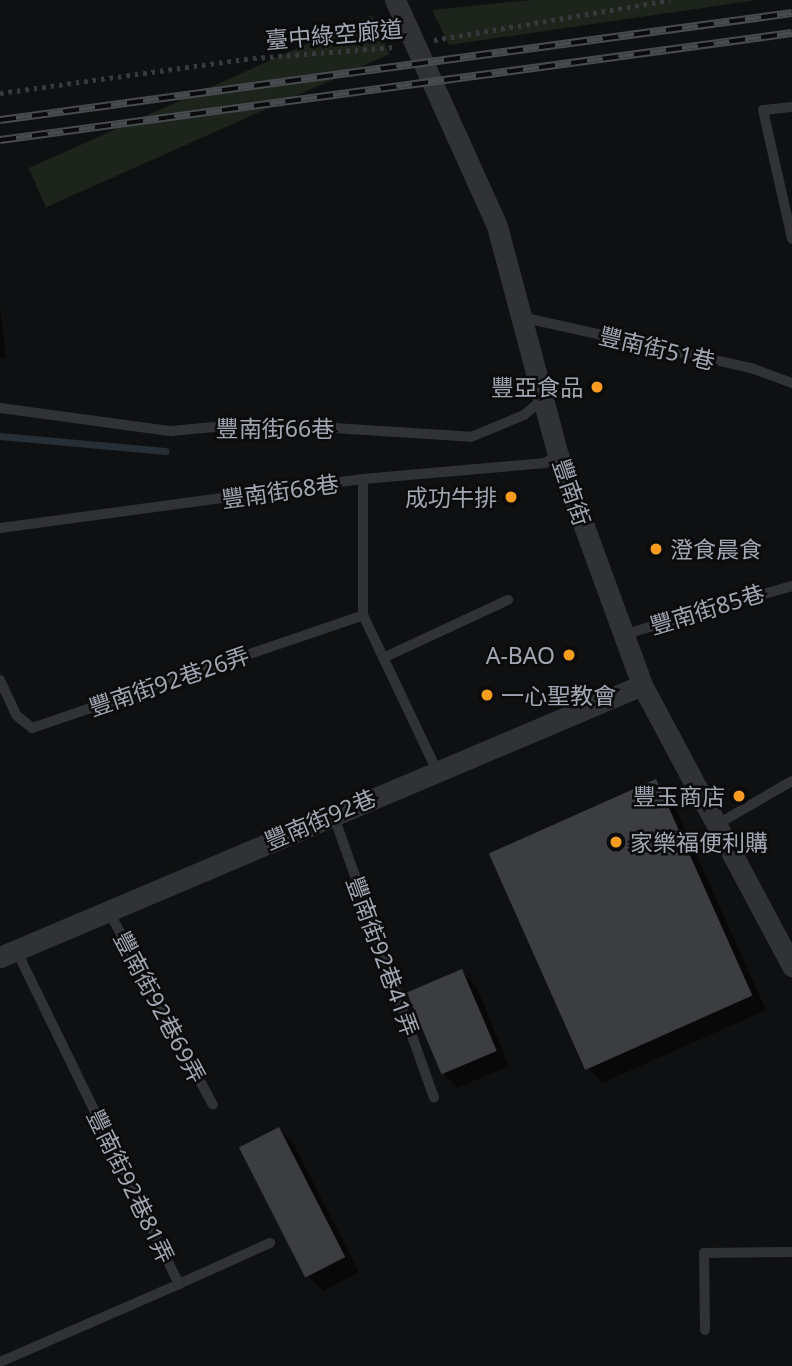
<!DOCTYPE html>
<html>
<head>
<meta charset="utf-8">
<style>
  body { margin:0 }
  #map { position:relative; width:792px; height:1366px; overflow:hidden; background:#0f1011; font-family:"Noto Sans","Noto Sans TC",sans-serif }
  div>[style] { position:absolute }
  [style*='--x'] { left:calc(var(--x)*1px); top:calc(var(--y)*1px); width:calc(var(--w)*1px); rotate:calc(var(--a)*1deg) }
  .green>* { inset:0; background:#1c241c; transform-origin:0 0 }
  .shadow>* { inset:0; background:#0007 }
  .stream>* { height:7px; margin:-3.5px; padding:0 3.5px; transform-origin:3.5px; border-radius:3.5px; background:#262f35 }
  .building>* { inset:0; background:#3b3d41; transform-origin:0 0 }
  .path>* { height:4.5px; margin-top:-2.25px; transform-origin:0; background:repeating-linear-gradient(90deg,#36393d 0 3.5px,transparent 0 8.5px) }
  .service>* { height:10px; margin:-5px; padding:0 5px; transform-origin:5px; border-radius:5px; background:#303236 }
  .minor>* { height:21px; margin:-10.5px; padding:0 10.5px; transform-origin:10.5px; border-radius:10.5px; background:#303236 }
  .rail>* { height:8px; margin-top:-4px; transform-origin:0; background:repeating-linear-gradient(90deg,#0b0b0c 0 16px,#474a4f 0 32px); box-sizing:border-box; border-block:2px solid #474a4f }
  .dots>* { width:19px; height:19px; translate:-50% -50%; box-sizing:border-box; border:4px solid #0b0b0c; border-radius:50% }
  span { translate:-50% -50%; white-space:nowrap; text-align:center; line-height:1.15; -webkit-text-stroke:5px #0b0b0c; paint-order:stroke }
  .street-label { font-size:23px; color:#a0a7b2 }
  .poi-label { font-size:23px; color:#a0a7b2 }
  .right { translate:-100% -50%; text-align:right }
  .left { translate:0 -50%; text-align:left }
</style>
</head>
<body>
<div id="map">
  <div class="green">
    <i style="clip-path:polygon(531px 0,757px 0,449px 45px,432px 10px)"></i>
    <i style="left:372px;top:15px;width:43px;height:376px;rotate:66deg"></i>
  </div>
  <div class="shadow">
    <i style="clip-path:polygon(0 306px,6px 357px,0 358px)"></i>
    <i style="clip-path:polygon(656px 781px,670px 796px,766px 1010px,602px 1083px,588px 1068px,492px 854px)"></i>
    <i style="clip-path:polygon(462px 971px,476px 986px,509px 1066px,457px 1088px,443px 1073px,409px 993px)"></i>
    <i style="clip-path:polygon(278px 1129px,293px 1143px,359px 1272px,323px 1291px,308px 1276px,242px 1148px)"></i>
  </div>
  <div class="stream">
    <i style="--x:0;--y:436;--w:166;--a:5.2"></i>
  </div>
  <div class="building">
    <i style="left:656px;top:779px;width:237px;height:183px;rotate:66deg"></i>
    <i style="left:462px;top:969px;width:89px;height:60px;rotate:67deg"></i>
    <i style="left:279px;top:1127px;width:146px;height:45px;rotate:63deg"></i>
  </div>
  <div class="path">
    <i style="--x:434;--y:40;--w:239;--a:-9.6"></i>
    <i style="--x:0;--y:93;--w:255;--a:-7.9"></i>
    <i style="--x:253;--y:58;--w:142;--a:-4.4"></i>
  </div>
  <div class="service">
    <i style="--x:792;--y:107;--w:29;--a:174"></i>
    <i style="--x:763;--y:110;--w:132;--a:77.3"></i>
    <i style="--x:521;--y:317;--w:236;--a:12.5"></i>
    <i style="--x:751;--y:368;--w:44;--a:20.1"></i>
    <i style="--x:0;--y:408;--w:173;--a:7.7"></i>
    <i style="--x:171;--y:431;--w:86;--a:-5.3"></i>
    <i style="--x:257;--y:423;--w:214;--a:3.7"></i>
    <i style="--x:471;--y:437;--w:57;--a:-22.5"></i>
    <i style="--x:524;--y:415;--w:23;--a:-40"></i>
    <i style="--x:363;--y:479;--w:136;--a:90"></i>
    <i style="--x:363;--y:615;--w:170;--a:64.6"></i>
    <i style="--x:0;--y:528;--w:366;--a:-7.7"></i>
    <i style="--x:363;--y:479;--w:183;--a:-5"></i>
    <i style="--x:545;--y:463;--w:15;--a:-32"></i>
    <i style="--x:622;--y:635;--w:177;--a:-16.1"></i>
    <i style="--x:383;--y:658;--w:138;--a:-24.9"></i>
    <i style="--x:0;--y:680;--w:38;--a:65"></i>
    <i style="--x:16;--y:715;--w:21;--a:39"></i>
    <i style="--x:32;--y:728;--w:350;--a:-18.8"></i>
    <i style="--x:333;--y:814;--w:301;--a:70.4"></i>
    <i style="--x:716;--y:825;--w:88;--a:-30.1"></i>
    <i style="--x:108;--y:910;--w:221;--a:61.7"></i>
    <i style="--x:179;--y:1284;--w:100;--a:-24.3"></i>
    <i style="--x:705;--y:1330;--w:77;--a:-90.7"></i>
    <i style="--x:704;--y:1253;--w:88;--a:-0.7"></i>
    <i style="--x:0;--y:1362;--w:195;--a:-23.5"></i>
    <i style="--x:179;--y:1284;--w:372;--a:-116"></i>
  </div>
  <div class="minor">
    <i style="--x:395;--y:0;--w:248;--a:65.7"></i>
    <i style="--x:497;--y:226;--w:237;--a:75.1"></i>
    <i style="--x:558;--y:455;--w:245;--a:69.9"></i>
    <i style="--x:642;--y:685;--w:319;--a:61.9"></i>
    <i style="--x:0;--y:957;--w:697;--a:-22.96"></i>
  </div>
  <div class="rail">
    <i style="--x:0;--y:120;--w:799;--a:-7.69"></i>
    <i style="--x:0;--y:140;--w:799;--a:-7.69"></i>
  </div>
  <div class="dots">
    <i style="left:597px;top:387px;background:#f89c21"></i>
    <i style="left:511px;top:497px;background:#f89c21"></i>
    <i style="left:656px;top:549px;background:#f89c21"></i>
    <i style="left:569px;top:655px;background:#f89c21"></i>
    <i style="left:487px;top:695px;background:#f89c21"></i>
    <i style="left:739px;top:796px;background:#f89c21"></i>
    <i style="left:616px;top:842px;background:#f89c21"></i>
  </div>
  <div class="street-label">
    <span style="left:334px;top:34px;rotate:-5deg">臺中綠空廊道</span>
    <span style="left:657px;top:348px;rotate:13deg">豐南街51巷</span>
    <span style="left:275px;top:428px">豐南街66巷</span>
    <span style="left:280px;top:491px;rotate:-8deg">豐南街68巷</span>
    <span style="left:572px;top:492px;rotate:71deg">豐南街</span>
    <span style="left:707px;top:609px;rotate:-17deg">豐南街85巷</span>
    <span style="left:169px;top:681px;rotate:-19deg">豐南街92巷26弄</span>
    <span style="left:320px;top:819px;rotate:-23deg">豐南街92巷</span>
    <span style="left:383px;top:956px;rotate:70deg">豐南街92巷41弄</span>
    <span style="left:160px;top:1007px;rotate:62deg">豐南街92巷69弄</span>
    <span style="left:131px;top:1186px;rotate:64deg">豐南街92巷81弄</span>
  </div>
  <div class="poi-label">
    <span class="right" style="left:583px;top:387px">豐亞食品</span>
    <span class="right" style="left:497px;top:497px">成功牛排</span>
    <span class="left" style="left:670px;top:549px">澄食晨食</span>
    <span class="right" style="left:555px;top:655px">A-BAO</span>
    <span class="left" style="left:501px;top:695px">一心聖教會</span>
    <span class="right" style="left:725px;top:796px">豐玉商店</span>
    <span class="left" style="left:630px;top:842px">家樂福便利購</span>
  </div>
</div>
</body>
</html>
